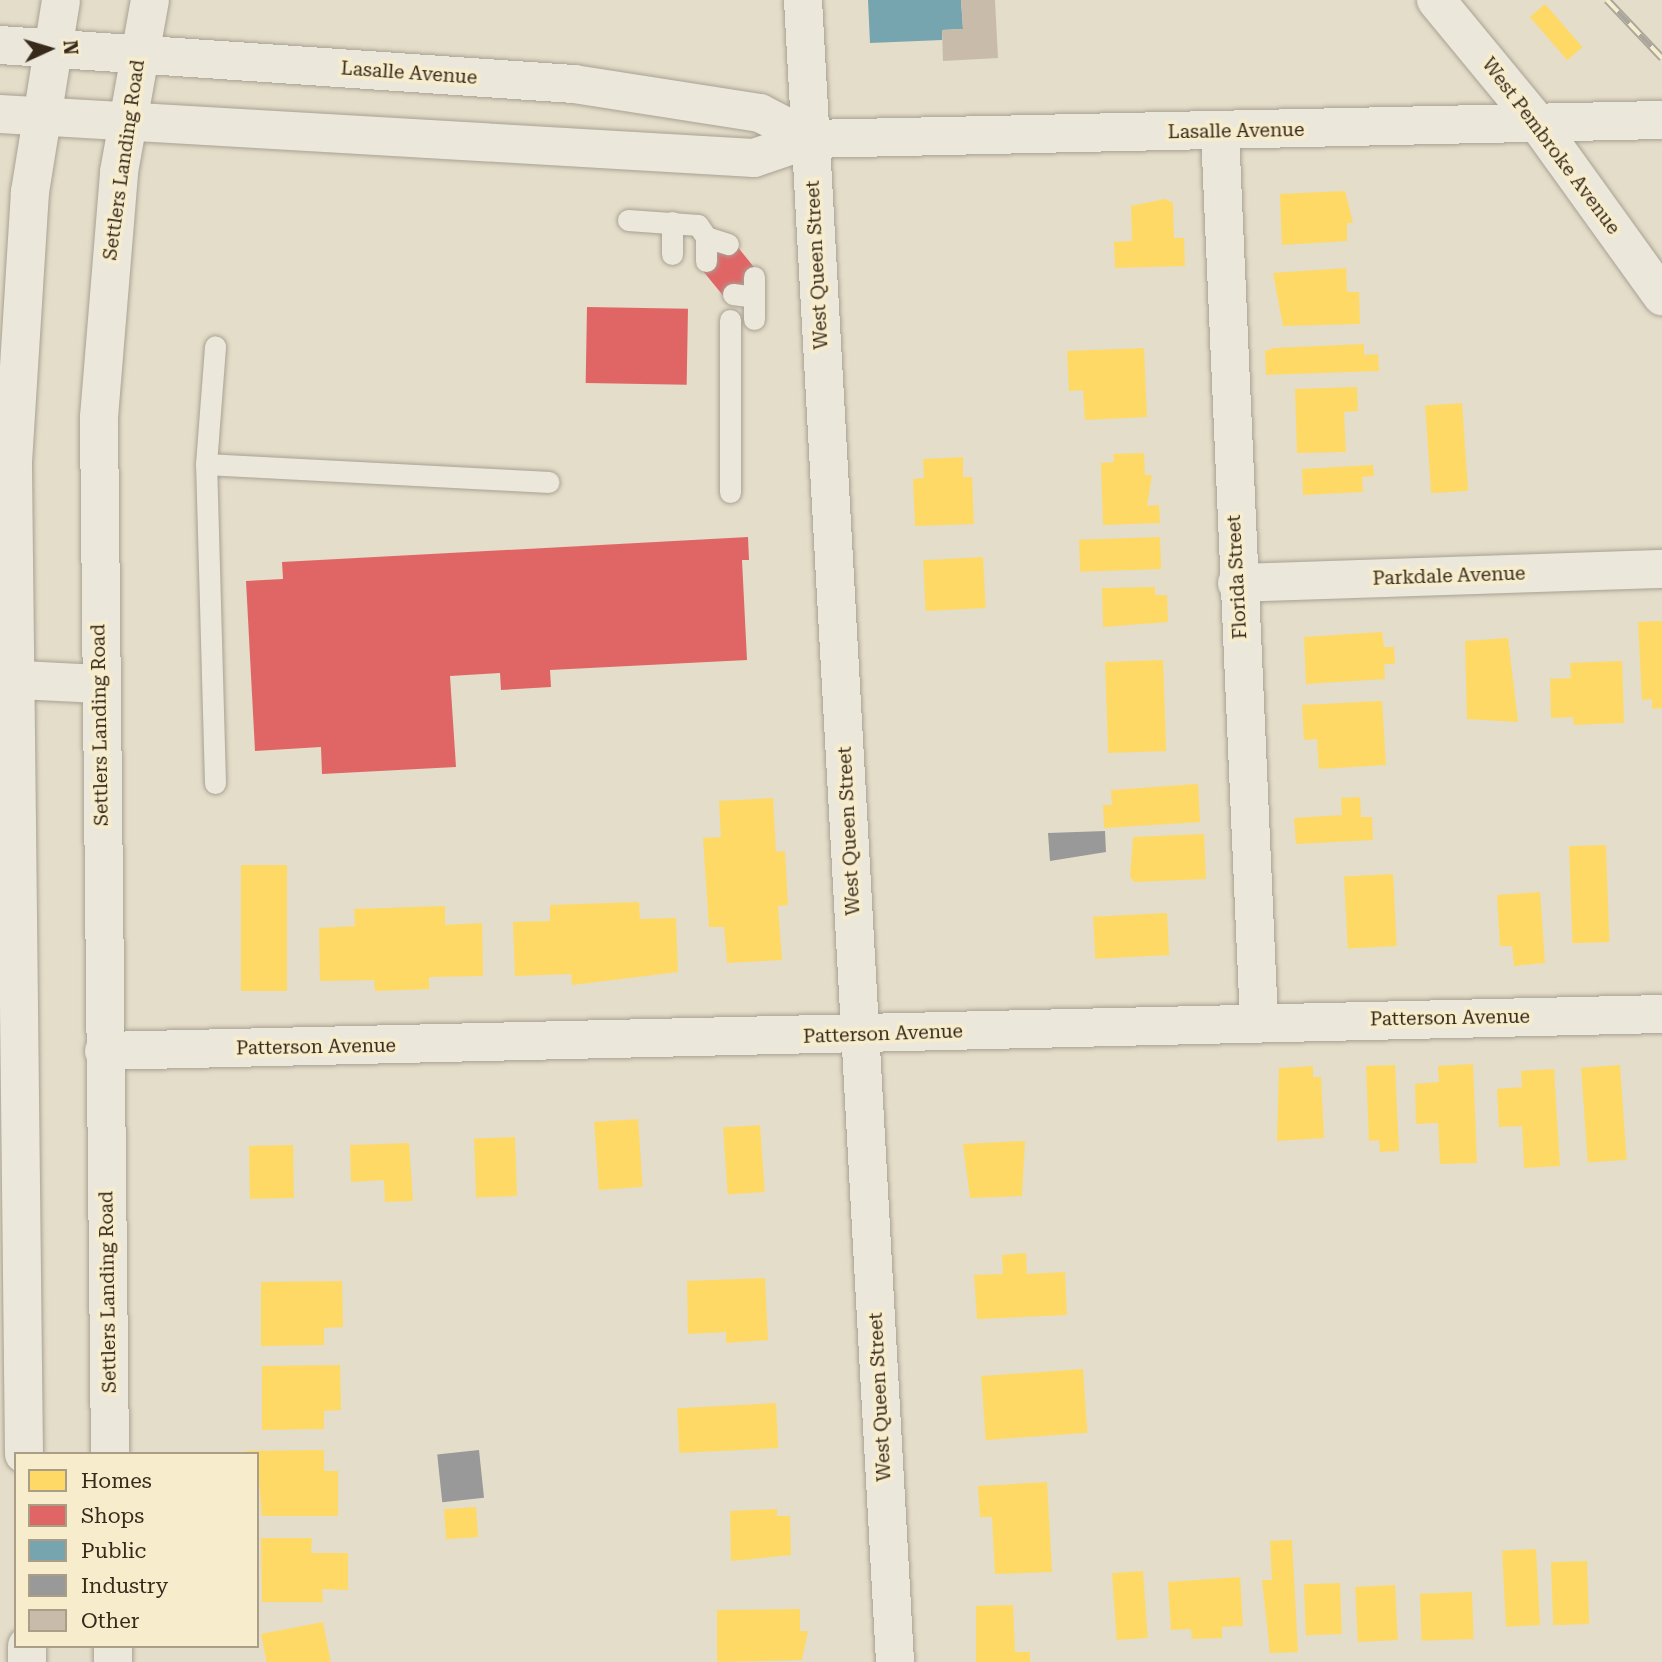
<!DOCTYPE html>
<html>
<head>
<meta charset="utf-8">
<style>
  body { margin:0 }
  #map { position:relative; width:1662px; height:1662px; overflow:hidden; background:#e4ddc9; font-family:"Roboto Serif",serif }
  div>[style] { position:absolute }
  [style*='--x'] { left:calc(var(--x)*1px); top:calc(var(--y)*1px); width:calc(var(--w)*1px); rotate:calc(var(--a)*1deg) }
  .homes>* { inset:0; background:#ffd966; transform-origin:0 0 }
  .shops>* { inset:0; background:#e06666; transform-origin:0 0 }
  .public>* { inset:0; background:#76a5af }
  .industry>* { inset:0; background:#999; transform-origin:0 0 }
  .building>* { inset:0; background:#c8bbaa }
  .roads { filter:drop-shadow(0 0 2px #a8a193) drop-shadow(0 0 2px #a8a193) }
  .lane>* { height:21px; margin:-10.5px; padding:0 10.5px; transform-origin:10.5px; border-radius:10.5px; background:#ebe7db }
  .street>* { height:38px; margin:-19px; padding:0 19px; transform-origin:19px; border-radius:19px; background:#ebe7db }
  .secondary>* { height:38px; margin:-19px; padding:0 19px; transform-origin:19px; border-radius:19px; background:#ebe7db }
  .rail>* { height:8px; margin-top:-4px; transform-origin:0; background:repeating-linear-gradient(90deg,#f7edcd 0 16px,#aaa69c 0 32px); box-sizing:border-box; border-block:2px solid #aaa69c }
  span { translate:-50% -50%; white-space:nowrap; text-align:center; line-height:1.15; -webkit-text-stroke:7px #f7edcd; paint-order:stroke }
  .street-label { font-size:19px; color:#372a1b }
  .legend { position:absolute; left:14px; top:1452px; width:245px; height:196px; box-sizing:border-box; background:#f7edcd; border:2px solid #aa9f86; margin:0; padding:9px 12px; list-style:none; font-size:21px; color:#372a1b }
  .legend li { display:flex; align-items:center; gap:14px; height:35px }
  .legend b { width:35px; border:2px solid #aa9f86 }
  .north { position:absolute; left:14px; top:14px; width:70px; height:70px; -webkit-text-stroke:5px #f7edcd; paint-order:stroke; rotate:86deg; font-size:19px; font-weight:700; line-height:28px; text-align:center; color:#372a1b }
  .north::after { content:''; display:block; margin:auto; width:24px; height:32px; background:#372a1b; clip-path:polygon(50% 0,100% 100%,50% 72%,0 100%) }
</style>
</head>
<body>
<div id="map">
  <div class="homes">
    <i style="left:1545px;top:4px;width:57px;height:20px;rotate:49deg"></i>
    <i style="clip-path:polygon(1345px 191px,1353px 223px,1347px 223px,1347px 241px,1282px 245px,1280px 194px)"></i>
    <i style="clip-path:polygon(1165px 199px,1173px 203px,1174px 238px,1184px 238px,1185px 266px,1115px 268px,1114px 242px,1132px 241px,1131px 206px)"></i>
    <i style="clip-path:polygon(1346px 268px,1347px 292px,1359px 292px,1360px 324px,1283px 326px,1273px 273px)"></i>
    <i style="clip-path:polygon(1364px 344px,1364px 355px,1378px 354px,1379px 371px,1266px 375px,1265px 351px,1274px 348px)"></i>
    <i style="clip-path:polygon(1144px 348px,1147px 417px,1085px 420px,1083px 390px,1069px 391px,1067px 351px)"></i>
    <i style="clip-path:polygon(1357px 387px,1358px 411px,1344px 412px,1346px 452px,1297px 453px,1295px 389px)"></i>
    <i style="left:1462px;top:403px;width:88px;height:37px;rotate:86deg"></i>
    <i style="clip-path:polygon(1144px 453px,1145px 475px,1152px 475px,1147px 506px,1159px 505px,1160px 523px,1103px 525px,1101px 463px,1114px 462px,1113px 454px)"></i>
    <i style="clip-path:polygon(963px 457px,963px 477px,972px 477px,974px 524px,915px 526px,913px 479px,924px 478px,923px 459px)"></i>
    <i style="clip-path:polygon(1373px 465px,1374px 476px,1362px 477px,1363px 492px,1303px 495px,1302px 469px)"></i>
    <i style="left:1160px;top:537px;width:32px;height:81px;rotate:88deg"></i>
    <i style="left:983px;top:557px;width:51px;height:60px;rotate:87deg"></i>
    <i style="clip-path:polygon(1155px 587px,1155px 595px,1167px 595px,1168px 622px,1103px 627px,1102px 588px)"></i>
    <i style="clip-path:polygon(1662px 621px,1662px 708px,1652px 709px,1652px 699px,1642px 700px,1638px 622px)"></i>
    <i style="clip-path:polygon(1382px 632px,1384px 647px,1394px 647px,1395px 664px,1384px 664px,1385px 679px,1306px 684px,1304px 637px)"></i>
    <i style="clip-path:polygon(1508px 638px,1518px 722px,1467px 719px,1465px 641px)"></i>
    <i style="left:1163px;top:660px;width:91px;height:58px;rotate:88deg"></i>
    <i style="clip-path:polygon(1622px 661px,1624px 723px,1574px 725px,1573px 717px,1551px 718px,1550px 679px,1571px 678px,1570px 663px)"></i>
    <i style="clip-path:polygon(1382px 701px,1386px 765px,1319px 769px,1317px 739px,1304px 740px,1302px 705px)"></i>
    <i style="clip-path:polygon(1198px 784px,1200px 822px,1104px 828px,1103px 805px,1112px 805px,1111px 790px)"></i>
    <i style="clip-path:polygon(1360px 797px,1361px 817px,1372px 817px,1373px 840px,1296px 844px,1294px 818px,1342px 815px,1341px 798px)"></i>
    <i style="clip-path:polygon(773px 798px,776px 852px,785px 851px,788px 905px,778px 906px,782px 960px,727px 963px,724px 927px,709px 927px,703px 838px,721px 837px,719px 801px)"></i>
    <i style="clip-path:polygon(1204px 834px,1206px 879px,1134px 882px,1130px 876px,1133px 837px)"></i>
    <i style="left:1606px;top:845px;width:97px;height:37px;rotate:88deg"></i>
    <i style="left:241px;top:865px;width:46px;height:126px"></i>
    <i style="left:1393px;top:874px;width:72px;height:49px;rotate:87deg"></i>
    <i style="clip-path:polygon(1540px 892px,1545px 963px,1514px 966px,1512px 946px,1500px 946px,1497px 895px)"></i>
    <i style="clip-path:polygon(639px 902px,640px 919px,676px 918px,678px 972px,572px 985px,571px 974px,515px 976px,513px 922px,550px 921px,550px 905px)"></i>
    <i style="clip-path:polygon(445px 906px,445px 925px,482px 923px,483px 976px,429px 977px,429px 989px,375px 991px,374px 980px,320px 981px,319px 928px,355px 926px,354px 909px)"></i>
    <i style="left:1167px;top:913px;width:42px;height:74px;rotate:87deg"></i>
    <i style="clip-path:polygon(1473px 1064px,1477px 1163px,1440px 1164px,1438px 1123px,1416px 1124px,1415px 1084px,1439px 1082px,1438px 1066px)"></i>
    <i style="clip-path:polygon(1395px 1065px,1399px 1151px,1380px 1152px,1379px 1140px,1369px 1141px,1366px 1066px)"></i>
    <i style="left:1620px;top:1065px;width:95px;height:39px;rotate:86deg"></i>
    <i style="clip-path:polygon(1313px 1066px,1313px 1077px,1321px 1077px,1324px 1138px,1277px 1141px,1279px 1068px)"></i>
    <i style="clip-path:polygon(1554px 1069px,1560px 1166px,1524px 1168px,1522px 1126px,1499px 1127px,1497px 1089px,1522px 1087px,1521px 1071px)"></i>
    <i style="left:638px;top:1119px;width:68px;height:44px;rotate:86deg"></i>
    <i style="left:760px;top:1125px;width:67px;height:37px;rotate:86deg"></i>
    <i style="left:515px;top:1137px;width:59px;height:41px;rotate:88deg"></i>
    <i style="clip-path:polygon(1025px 1141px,1022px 1196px,970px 1198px,963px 1144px)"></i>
    <i style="clip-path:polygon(409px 1143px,413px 1201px,385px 1202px,384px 1180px,351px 1182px,350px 1145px)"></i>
    <i style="left:293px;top:1145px;width:53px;height:44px;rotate:89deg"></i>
    <i style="clip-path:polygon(1026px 1253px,1027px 1274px,1065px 1272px,1067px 1315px,977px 1319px,974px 1275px,1003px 1274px,1002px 1255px)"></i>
    <i style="clip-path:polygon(765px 1278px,768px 1340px,726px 1343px,726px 1332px,688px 1334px,687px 1281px)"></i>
    <i style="clip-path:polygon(342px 1281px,343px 1327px,324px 1328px,324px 1345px,261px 1346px,261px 1282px)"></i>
    <i style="clip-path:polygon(340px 1365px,341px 1410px,324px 1411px,324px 1429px,262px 1430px,262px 1366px)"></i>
    <i style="left:1083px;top:1369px;width:64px;height:102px;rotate:86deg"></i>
    <i style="left:776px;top:1403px;width:45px;height:99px;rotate:87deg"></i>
    <i style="clip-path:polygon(324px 1450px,324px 1471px,338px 1471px,338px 1516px,262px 1516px,257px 1454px,243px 1451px)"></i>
    <i style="clip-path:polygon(1047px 1482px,1052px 1572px,995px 1574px,992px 1517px,980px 1517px,978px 1486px)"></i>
    <i style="left:476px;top:1507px;width:30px;height:32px;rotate:86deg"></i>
    <i style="clip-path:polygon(777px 1509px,777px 1516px,790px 1516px,791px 1555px,731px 1561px,730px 1511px)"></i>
    <i style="clip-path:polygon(261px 1538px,312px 1538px,311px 1553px,348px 1553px,348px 1590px,322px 1589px,323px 1602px,262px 1602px)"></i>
    <i style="clip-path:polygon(1292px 1540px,1298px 1652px,1270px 1653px,1262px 1580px,1272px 1580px,1270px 1541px)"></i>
    <i style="left:1536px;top:1549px;width:76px;height:34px;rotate:87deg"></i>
    <i style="left:1587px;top:1561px;width:63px;height:36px;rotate:88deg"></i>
    <i style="left:1143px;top:1571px;width:67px;height:31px;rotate:86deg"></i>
    <i style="clip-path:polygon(1240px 1577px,1243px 1626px,1222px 1627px,1222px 1638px,1192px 1639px,1191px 1629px,1171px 1630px,1168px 1582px)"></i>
    <i style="left:1340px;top:1583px;width:51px;height:36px;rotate:88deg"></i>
    <i style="left:1395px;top:1585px;width:55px;height:40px;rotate:87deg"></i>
    <i style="left:1472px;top:1592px;width:47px;height:52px;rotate:88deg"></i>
    <i style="clip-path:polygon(1013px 1605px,1015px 1652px,1030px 1652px,1030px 1662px,976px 1662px,976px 1606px)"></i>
    <i style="clip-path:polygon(800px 1609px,800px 1631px,808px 1631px,802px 1660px,717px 1662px,717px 1610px)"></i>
    <i style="left:323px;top:1622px;width:41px;height:63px;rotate:79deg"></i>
  </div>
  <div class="shops">
    <i style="left:732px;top:240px;width:43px;height:42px;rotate:51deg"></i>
    <i style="left:587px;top:307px;width:101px;height:76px;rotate:1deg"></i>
    <i style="clip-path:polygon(748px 537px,749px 560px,742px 560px,747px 660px,550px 670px,551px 687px,501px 690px,500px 673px,450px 676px,456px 767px,322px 774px,321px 747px,255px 751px,246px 581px,283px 579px,282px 562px)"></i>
  </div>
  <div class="public">
    <i style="clip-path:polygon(868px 0,961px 0,963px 29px,942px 30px,942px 40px,870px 43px)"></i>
  </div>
  <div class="industry">
    <i style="clip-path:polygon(1105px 831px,1106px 852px,1050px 861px,1048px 833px)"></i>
    <i style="left:479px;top:1450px;width:48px;height:42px;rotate:84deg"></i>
  </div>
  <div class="building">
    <i style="clip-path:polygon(961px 0,995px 0,998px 58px,943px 61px,942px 30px,963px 29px)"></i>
  </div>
  <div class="roads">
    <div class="lane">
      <i style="--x:628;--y:220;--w:70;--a:4.1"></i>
      <i style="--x:698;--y:225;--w:14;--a:56"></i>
      <i style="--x:672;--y:254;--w:32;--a:-90"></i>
      <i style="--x:706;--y:261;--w:24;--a:-90"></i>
      <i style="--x:706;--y:237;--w:23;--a:18"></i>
      <i style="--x:733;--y:294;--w:21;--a:8"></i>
      <i style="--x:754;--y:297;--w:20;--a:-90"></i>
      <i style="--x:754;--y:319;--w:22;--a:-90"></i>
      <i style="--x:730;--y:320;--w:172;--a:90"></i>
      <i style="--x:206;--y:464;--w:343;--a:3"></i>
      <i style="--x:215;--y:783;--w:319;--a:-91.6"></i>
      <i style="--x:206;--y:464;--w:118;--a:-85.6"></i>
    </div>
    <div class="street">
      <i style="--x:803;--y:0;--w:1665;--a:86.83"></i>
      <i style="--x:1220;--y:132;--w:891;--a:87.49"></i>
      <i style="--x:1237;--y:583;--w:425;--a:-1.9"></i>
      <i style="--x:0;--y:679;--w:100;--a:2.9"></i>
      <i style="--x:104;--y:1051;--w:1558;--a:-1.36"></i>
    </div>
    <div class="secondary">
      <i style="--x:1436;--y:0;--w:162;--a:50.5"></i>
      <i style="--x:1539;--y:125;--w:211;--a:54.3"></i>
      <i style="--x:0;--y:45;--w:575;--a:3.89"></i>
      <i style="--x:574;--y:84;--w:188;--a:8.9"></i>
      <i style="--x:760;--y:113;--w:56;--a:27.5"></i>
      <i style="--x:0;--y:114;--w:755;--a:3.34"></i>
      <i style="--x:754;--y:158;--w:59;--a:-18.7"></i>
      <i style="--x:810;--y:139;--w:852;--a:-1.28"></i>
      <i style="--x:24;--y:1454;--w:992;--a:-90.64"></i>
      <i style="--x:13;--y:462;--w:271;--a:-86.4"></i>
      <i style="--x:30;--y:192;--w:194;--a:-80.8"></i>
      <i style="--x:110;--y:1454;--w:1037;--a:-90.61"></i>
      <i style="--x:99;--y:417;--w:246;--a:-85.3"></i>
      <i style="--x:119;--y:172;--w:175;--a:-79.8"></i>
      <i style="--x:27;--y:1646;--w:16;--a:90"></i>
      <i style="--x:113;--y:1646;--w:16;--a:90"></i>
    </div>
  </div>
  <div class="rail">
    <i style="--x:1607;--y:0;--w:80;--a:46.5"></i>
  </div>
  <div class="street-label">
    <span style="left:409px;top:73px;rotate:4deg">Lasalle Avenue</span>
    <span style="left:1236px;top:131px;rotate:-1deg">Lasalle Avenue</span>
    <span style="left:1551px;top:146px;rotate:53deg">West Pembroke Avenue</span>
    <span style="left:124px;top:160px;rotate:-82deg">Settlers Landing Road</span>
    <span style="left:817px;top:265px;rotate:-93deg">West Queen Street</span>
    <span style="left:1449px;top:576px;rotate:-2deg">Parkdale Avenue</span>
    <span style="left:1237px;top:577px;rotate:-93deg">Florida Street</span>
    <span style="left:100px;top:725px;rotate:-91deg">Settlers Landing Road</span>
    <span style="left:849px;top:831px;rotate:-93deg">West Queen Street</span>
    <span style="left:1450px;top:1018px;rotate:-1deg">Patterson Avenue</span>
    <span style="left:883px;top:1034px;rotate:-2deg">Patterson Avenue</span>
    <span style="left:316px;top:1047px;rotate:-1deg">Patterson Avenue</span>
    <span style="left:108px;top:1292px;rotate:-91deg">Settlers Landing Road</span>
    <span style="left:880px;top:1397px;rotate:-93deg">West Queen Street</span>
  </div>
  <ul class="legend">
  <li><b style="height:19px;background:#ffd966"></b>Homes</li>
  <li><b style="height:19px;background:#e06666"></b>Shops</li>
  <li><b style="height:19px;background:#76a5af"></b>Public</li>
  <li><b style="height:19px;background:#999"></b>Industry</li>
  <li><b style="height:19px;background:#c8bbaa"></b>Other</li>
  </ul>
  <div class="north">N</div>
</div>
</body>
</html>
